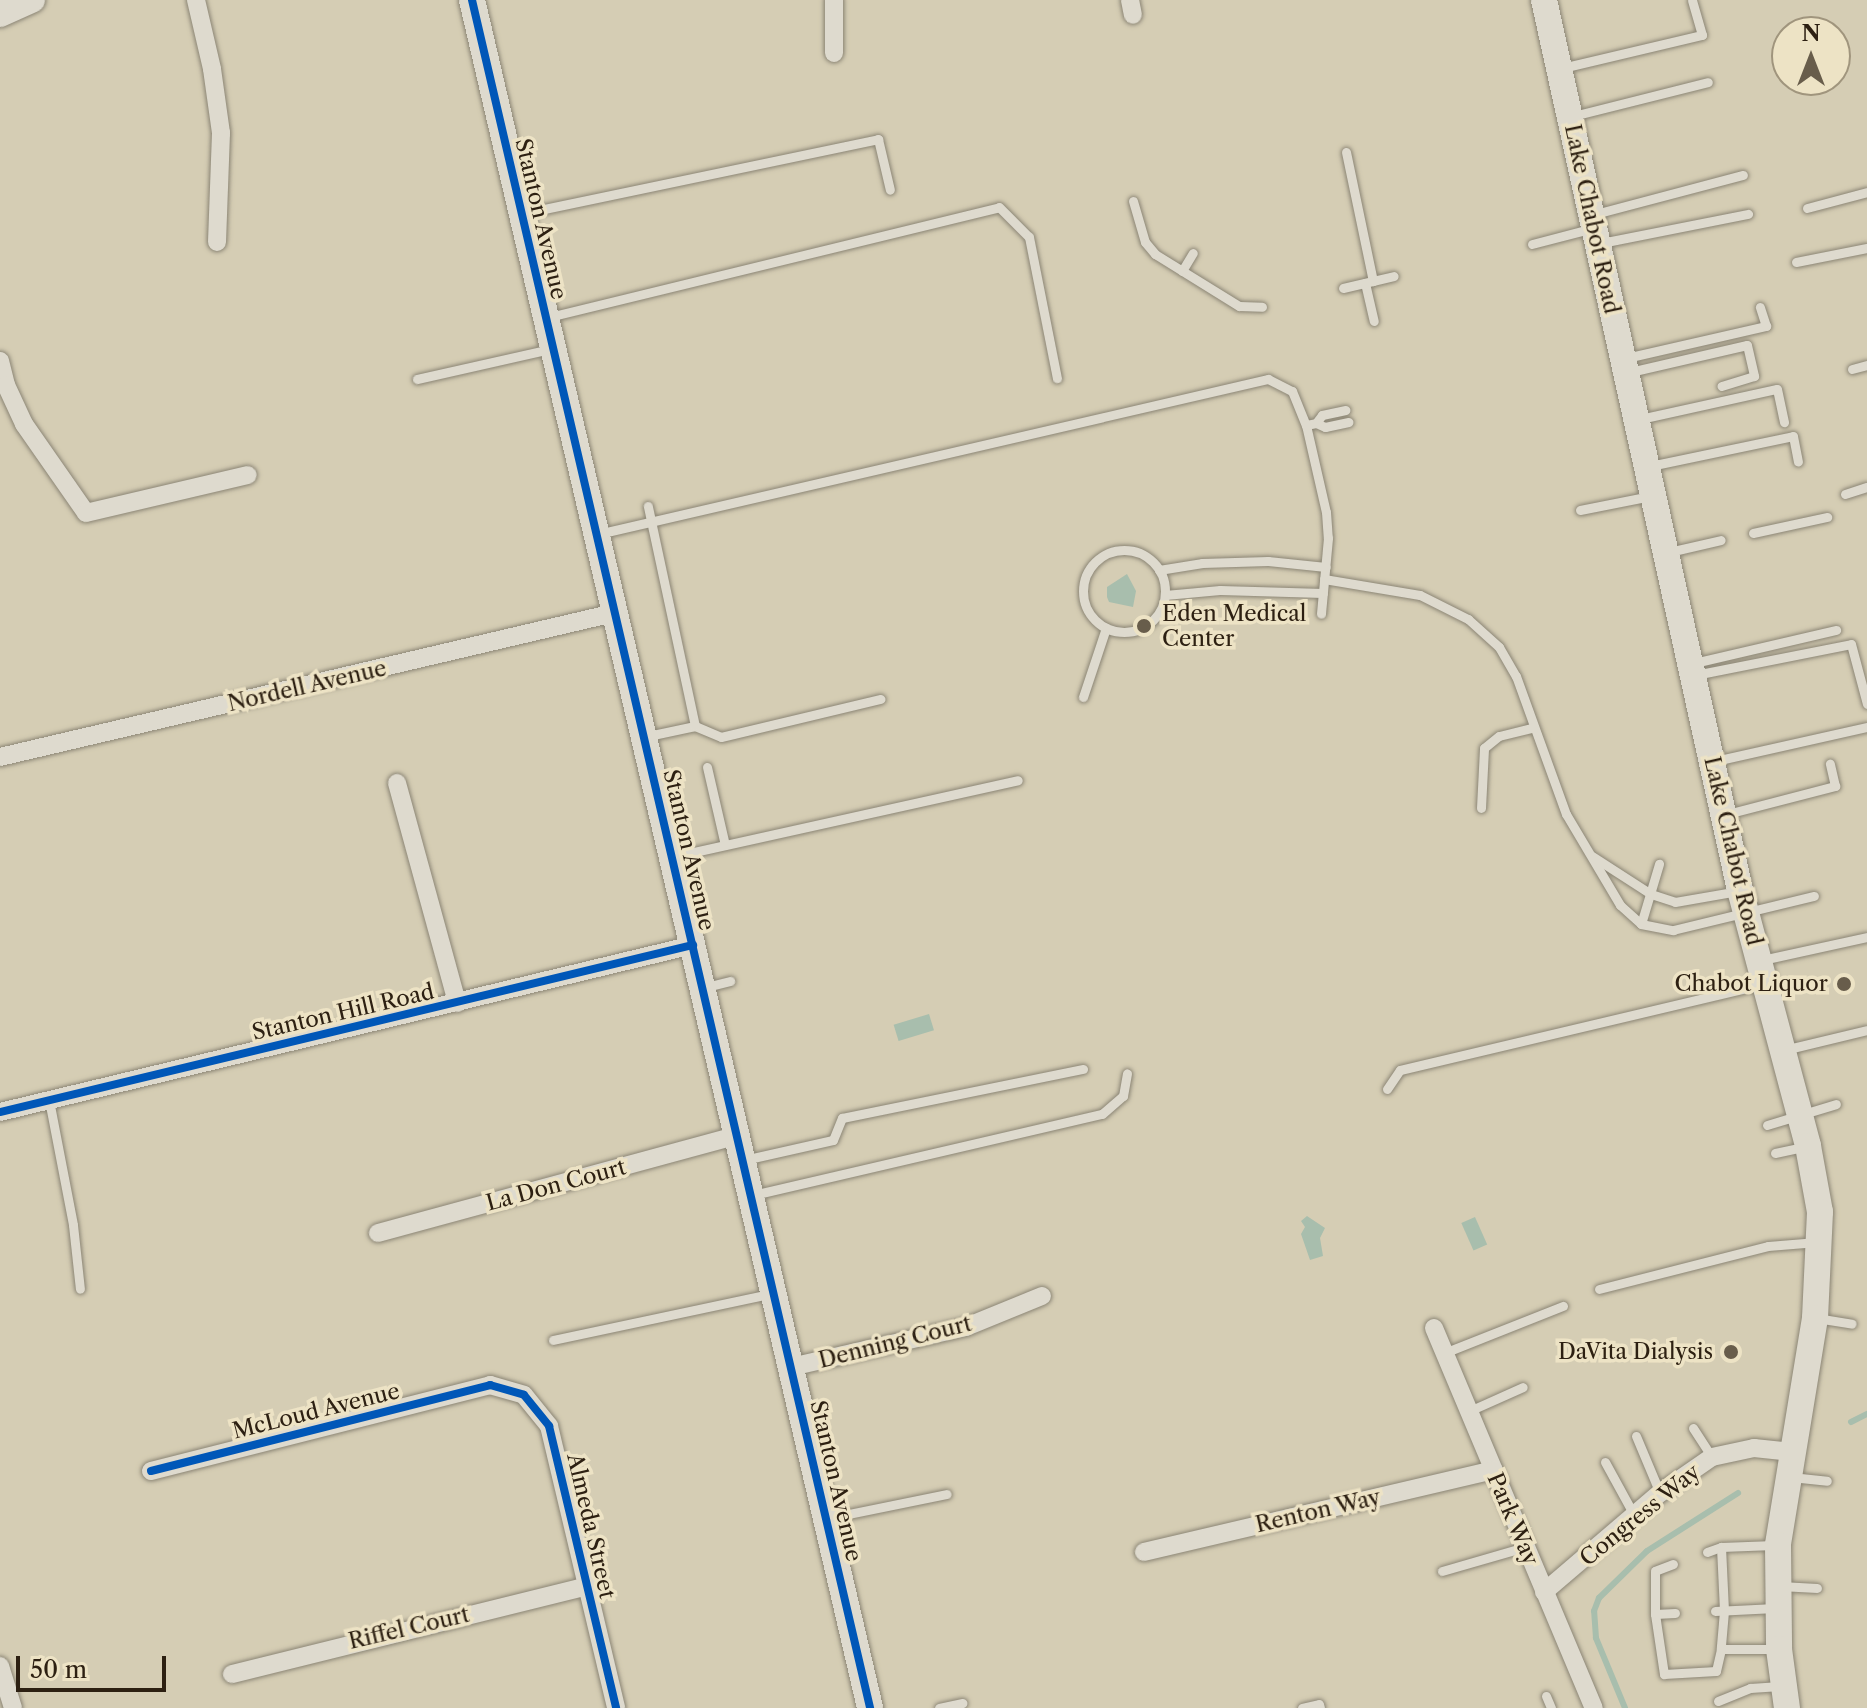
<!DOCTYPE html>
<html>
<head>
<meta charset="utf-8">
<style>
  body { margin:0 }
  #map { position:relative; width:1867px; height:1708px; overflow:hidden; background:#d5cdb4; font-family:"Libre Caslon Text",serif }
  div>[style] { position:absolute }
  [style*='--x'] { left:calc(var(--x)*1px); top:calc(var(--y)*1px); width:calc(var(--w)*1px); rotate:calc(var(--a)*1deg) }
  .water>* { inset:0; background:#a8bead; transform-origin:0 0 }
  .stream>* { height:6px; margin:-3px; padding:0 3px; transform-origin:3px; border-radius:3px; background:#a8bead }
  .roads { filter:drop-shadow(0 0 2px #8b8575) drop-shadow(0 0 2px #8b8575) }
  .lane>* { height:9px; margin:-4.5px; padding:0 4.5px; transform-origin:4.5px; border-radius:4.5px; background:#dedace }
  .lane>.ring { margin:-4.5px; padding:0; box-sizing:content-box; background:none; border:9px solid #dedace; border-radius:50% }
  .street>* { height:18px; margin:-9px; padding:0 9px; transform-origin:9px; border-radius:9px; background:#dedace }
  .secondary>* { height:26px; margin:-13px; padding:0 13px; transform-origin:13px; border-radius:13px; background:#dedace }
  .cycleway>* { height:8px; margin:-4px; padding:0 4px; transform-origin:4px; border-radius:4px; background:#0057b8 }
  .dots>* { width:22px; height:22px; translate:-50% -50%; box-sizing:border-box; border:4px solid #ede3c5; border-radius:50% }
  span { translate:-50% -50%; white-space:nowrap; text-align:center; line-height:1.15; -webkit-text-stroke:7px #ede3c5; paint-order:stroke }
  .street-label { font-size:22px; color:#2d2012 }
  .poi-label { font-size:22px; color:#2d2012 }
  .left { translate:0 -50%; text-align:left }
  .right { translate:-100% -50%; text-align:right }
  .north { position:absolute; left:1771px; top:16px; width:80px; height:80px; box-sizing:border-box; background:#ede3c5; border:2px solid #a0957d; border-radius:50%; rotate:0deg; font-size:22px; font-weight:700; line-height:32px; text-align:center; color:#2d2012 }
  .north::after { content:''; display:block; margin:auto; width:28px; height:36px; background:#685d4b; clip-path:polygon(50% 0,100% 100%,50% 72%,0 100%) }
  .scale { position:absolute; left:16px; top:1656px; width:150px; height:36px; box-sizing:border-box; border:4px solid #2d2012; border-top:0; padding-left:10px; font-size:24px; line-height:28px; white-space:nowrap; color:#2d2012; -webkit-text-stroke:6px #ede3c5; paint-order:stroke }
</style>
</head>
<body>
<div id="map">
  <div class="water">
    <i style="clip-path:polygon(1127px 574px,1136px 591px,1133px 607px,1109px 602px,1107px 597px,1107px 587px)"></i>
    <i style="left:929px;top:1014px;width:17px;height:37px;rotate:73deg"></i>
    <i style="clip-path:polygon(1307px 1216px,1325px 1228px,1320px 1238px,1323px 1256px,1310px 1260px,1301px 1234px,1305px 1227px,1301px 1221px)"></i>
    <i style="left:1475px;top:1217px;width:30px;height:15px;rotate:66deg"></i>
  </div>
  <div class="stream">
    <i style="--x:1851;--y:1422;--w:18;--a:-27"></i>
    <i style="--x:1625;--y:1708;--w:76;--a:-112.5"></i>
    <i style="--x:1596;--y:1638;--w:27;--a:-94"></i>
    <i style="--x:1594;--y:1611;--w:14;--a:-69"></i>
    <i style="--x:1599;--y:1598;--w:67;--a:-44.4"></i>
    <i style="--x:1647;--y:1551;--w:108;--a:-32.5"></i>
  </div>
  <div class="roads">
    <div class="lane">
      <i style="--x:1562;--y:68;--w:144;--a:-13.3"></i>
      <i style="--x:1702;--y:35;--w:36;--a:-106"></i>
      <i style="--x:1573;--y:116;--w:139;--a:-14.1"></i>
      <i style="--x:1346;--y:152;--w:132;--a:78.2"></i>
      <i style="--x:1133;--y:201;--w:43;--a:73.7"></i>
      <i style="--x:1145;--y:242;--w:16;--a:50"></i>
      <i style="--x:1155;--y:254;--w:99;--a:31.8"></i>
      <i style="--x:1239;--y:306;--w:23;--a:2"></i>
      <i style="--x:1807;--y:208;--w:62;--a:-14.9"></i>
      <i style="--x:525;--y:213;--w:361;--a:-11.8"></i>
      <i style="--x:878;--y:139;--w:52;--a:76.8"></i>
      <i style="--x:1595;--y:214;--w:153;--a:-14.8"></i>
      <i style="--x:1601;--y:243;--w:150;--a:-11.2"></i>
      <i style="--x:1532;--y:244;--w:60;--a:-14.5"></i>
      <i style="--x:1796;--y:262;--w:72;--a:-11.2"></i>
      <i style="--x:1182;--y:271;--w:21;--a:-59"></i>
      <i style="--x:1365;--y:283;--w:39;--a:77"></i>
      <i style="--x:1343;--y:288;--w:52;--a:-13.2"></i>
      <i style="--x:549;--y:317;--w:463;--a:-13.7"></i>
      <i style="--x:999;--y:207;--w:42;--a:45"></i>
      <i style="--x:1029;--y:237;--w:144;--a:78.8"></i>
      <i style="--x:1626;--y:358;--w:144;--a:-12.9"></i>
      <i style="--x:1766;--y:326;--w:20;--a:-108"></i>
      <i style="--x:1852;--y:369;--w:16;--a:-15"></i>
      <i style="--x:1630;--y:372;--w:120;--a:-13"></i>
      <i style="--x:1747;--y:345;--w:32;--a:77"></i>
      <i style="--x:1754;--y:376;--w:34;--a:163"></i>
      <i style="--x:417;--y:379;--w:136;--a:-12.7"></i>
      <i style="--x:1640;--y:419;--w:140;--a:-12.4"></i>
      <i style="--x:1777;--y:389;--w:34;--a:78"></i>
      <i style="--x:1316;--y:423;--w:10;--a:24"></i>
      <i style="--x:1325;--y:427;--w:24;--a:-12"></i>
      <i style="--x:1306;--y:425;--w:10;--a:-11"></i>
      <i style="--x:1316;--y:423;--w:10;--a:-53"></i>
      <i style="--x:1322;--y:415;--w:24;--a:-12"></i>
      <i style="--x:1650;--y:466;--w:146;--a:-11.8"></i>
      <i style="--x:1793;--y:436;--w:26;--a:79"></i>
      <i style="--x:1845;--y:494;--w:23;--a:-18"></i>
      <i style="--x:1580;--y:510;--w:72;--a:-11.2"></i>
      <i style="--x:1753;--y:533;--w:76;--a:-12.2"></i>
      <i style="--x:598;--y:534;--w:688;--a:-13.03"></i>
      <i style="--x:1268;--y:379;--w:27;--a:27"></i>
      <i style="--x:1292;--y:391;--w:37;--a:68"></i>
      <i style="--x:1306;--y:425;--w:89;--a:77.1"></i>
      <i style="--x:1326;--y:512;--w:26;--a:86"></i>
      <i style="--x:1328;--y:538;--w:76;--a:95.3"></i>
      <i class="ring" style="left:1083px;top:550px;width:73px;height:73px"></i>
      <i style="--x:1669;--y:552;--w:53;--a:-13"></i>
      <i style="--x:1159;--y:570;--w:44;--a:-9.2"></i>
      <i style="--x:1202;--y:563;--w:66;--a:-1.7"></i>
      <i style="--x:1268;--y:561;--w:58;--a:5.9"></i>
      <i style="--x:1324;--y:579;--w:97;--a:9.5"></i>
      <i style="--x:1420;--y:595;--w:54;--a:26.6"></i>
      <i style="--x:1468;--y:619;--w:42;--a:42.1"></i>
      <i style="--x:1499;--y:647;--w:34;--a:60"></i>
      <i style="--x:1516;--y:676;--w:147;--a:70.1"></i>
      <i style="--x:1566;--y:814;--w:106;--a:59.3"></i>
      <i style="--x:1620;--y:905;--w:28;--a:42"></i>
      <i style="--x:1641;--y:924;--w:33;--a:11"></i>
      <i style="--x:1673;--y:930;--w:145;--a:-13.6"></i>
      <i style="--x:1165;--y:595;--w:55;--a:-5.2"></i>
      <i style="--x:1220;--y:590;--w:103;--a:1.7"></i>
      <i style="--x:1694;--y:663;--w:146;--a:-13.1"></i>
      <i style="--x:1695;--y:675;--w:159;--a:-11.2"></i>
      <i style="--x:1851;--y:644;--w:62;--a:75.1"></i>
      <i style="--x:1083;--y:697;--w:73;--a:-71.6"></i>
      <i style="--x:695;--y:726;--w:28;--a:23"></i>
      <i style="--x:721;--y:737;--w:164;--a:-13.4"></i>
      <i style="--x:648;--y:736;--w:48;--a:-12"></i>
      <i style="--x:695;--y:726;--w:225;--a:-102.1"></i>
      <i style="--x:1715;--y:761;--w:156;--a:-12.6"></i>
      <i style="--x:707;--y:767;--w:80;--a:77"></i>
      <i style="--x:1481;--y:808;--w:60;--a:-87.1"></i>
      <i style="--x:1484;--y:748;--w:19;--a:-39"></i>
      <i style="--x:1499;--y:736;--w:36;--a:-14"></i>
      <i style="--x:1727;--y:814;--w:112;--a:-14.5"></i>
      <i style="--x:1835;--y:786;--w:23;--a:-103"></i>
      <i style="--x:676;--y:856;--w:350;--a:-12.5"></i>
      <i style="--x:1592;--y:856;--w:70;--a:32.8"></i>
      <i style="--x:1651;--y:894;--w:25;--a:18"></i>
      <i style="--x:1675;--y:902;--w:65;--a:-9.8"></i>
      <i style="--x:1641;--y:924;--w:63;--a:-73.3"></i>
      <i style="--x:1762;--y:960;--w:107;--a:-12.4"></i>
      <i style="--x:706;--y:987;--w:25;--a:-14"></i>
      <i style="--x:1784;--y:1050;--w:85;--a:-13.5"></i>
      <i style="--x:1387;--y:1089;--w:23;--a:-56"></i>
      <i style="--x:1400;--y:1070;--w:374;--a:-13.3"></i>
      <i style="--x:49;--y:1100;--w:127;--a:79.1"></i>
      <i style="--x:73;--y:1225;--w:64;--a:83.8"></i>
      <i style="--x:1767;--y:1125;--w:72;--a:-16.9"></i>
      <i style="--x:1775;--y:1153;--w:33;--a:-12"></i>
      <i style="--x:744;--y:1160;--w:91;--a:-12.7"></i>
      <i style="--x:833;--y:1140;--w:24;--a:-68"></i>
      <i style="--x:842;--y:1118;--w:246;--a:-11.5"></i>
      <i style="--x:753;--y:1195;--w:358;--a:-13.1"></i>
      <i style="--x:1102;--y:1114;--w:28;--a:-41"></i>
      <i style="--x:1123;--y:1096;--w:23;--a:-80"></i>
      <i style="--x:1599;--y:1289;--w:174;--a:-14.3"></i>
      <i style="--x:1768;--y:1246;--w:49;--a:-4.7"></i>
      <i style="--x:1816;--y:1318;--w:36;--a:9"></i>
      <i style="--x:553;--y:1340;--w:222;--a:-12"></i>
      <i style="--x:1444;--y:1353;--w:128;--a:-21.6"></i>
      <i style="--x:1467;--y:1412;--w:61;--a:-24.1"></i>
      <i style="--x:1693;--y:1428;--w:35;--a:57"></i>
      <i style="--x:1636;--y:1436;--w:62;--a:67.2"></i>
      <i style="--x:1605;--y:1462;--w:60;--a:61.3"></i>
      <i style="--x:1791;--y:1477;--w:36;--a:6"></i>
      <i style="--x:829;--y:1518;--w:120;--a:-11.5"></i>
      <i style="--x:1774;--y:1545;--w:53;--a:177.8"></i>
      <i style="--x:1721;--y:1547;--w:64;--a:87.3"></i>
      <i style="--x:1724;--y:1611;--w:38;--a:95"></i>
      <i style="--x:1721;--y:1649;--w:57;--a:0"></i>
      <i style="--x:1707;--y:1552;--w:15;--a:-20"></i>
      <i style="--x:1673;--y:1564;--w:19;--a:159"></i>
      <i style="--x:1655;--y:1571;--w:43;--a:90"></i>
      <i style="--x:1655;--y:1614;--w:61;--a:81.5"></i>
      <i style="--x:1664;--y:1674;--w:52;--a:-3.3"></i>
      <i style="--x:1716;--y:1671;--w:23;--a:-77"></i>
      <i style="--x:1442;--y:1571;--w:86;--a:-16.1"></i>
      <i style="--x:1780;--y:1586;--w:37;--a:3"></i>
      <i style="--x:1715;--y:1611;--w:60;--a:-2.9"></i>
      <i style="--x:1655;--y:1614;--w:20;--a:-3"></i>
      <i style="--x:1546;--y:1696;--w:13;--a:67"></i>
      <i style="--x:1718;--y:1701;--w:35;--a:-22"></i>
      <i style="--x:1750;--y:1688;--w:30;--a:-4"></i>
      <i style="--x:939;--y:1708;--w:24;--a:-12"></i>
      <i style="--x:1302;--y:1708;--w:17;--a:-13"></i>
      <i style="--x:1319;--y:1704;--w:4;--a:76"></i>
    </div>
    <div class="street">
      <i style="--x:196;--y:0;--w:71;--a:76.9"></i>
      <i style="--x:212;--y:69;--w:65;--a:82"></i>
      <i style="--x:221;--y:133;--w:109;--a:92.1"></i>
      <i style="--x:834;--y:0;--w:53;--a:90"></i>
      <i style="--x:1130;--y:0;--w:15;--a:79"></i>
      <i style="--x:0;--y:361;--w:25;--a:76"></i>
      <i style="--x:6;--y:385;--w:43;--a:65.2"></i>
      <i style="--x:24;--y:424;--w:108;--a:55.1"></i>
      <i style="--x:86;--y:513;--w:166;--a:-13.2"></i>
      <i style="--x:0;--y:757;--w:631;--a:-13.2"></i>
      <i style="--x:397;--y:783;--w:228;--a:74.7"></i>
      <i style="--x:0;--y:1112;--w:713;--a:-13.55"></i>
      <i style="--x:378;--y:1233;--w:369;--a:-15.2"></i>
      <i style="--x:1434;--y:1328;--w:412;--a:67.2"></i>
      <i style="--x:791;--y:1367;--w:180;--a:-12.9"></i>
      <i style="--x:966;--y:1327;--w:82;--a:-22.2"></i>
      <i style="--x:151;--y:1471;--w:350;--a:-14.2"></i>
      <i style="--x:490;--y:1385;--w:35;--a:16"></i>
      <i style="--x:524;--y:1395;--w:40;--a:51"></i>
      <i style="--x:549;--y:1426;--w:290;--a:76.6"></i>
      <i style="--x:1144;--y:1552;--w:359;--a:-13.2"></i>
      <i style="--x:1544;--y:1592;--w:153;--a:-40.5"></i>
      <i style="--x:1660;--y:1493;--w:63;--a:-34.7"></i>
      <i style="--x:1712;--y:1457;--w:43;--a:-12.1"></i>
      <i style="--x:1754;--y:1448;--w:36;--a:6"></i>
      <i style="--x:0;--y:1666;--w:44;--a:72.8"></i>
      <i style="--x:232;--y:1674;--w:366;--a:-13.9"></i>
    </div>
    <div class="secondary">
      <i style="--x:472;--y:0;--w:1754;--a:76.88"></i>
      <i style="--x:1544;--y:0;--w:911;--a:77.58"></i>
      <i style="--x:1740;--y:890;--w:265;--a:75.1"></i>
      <i style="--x:1808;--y:1146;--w:67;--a:79.7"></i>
      <i style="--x:1820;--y:1212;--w:106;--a:92.7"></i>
      <i style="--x:1815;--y:1318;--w:230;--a:99.3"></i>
      <i style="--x:1778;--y:1545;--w:104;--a:89.4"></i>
      <i style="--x:1779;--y:1649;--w:60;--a:82.3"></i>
      <i style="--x:0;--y:14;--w:35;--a:-24"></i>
    </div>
  </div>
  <div class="cycleway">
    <i style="--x:472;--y:0;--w:1754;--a:76.88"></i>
    <i style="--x:0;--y:1112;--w:713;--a:-13.55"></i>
    <i style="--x:151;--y:1471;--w:350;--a:-14.2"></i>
    <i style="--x:490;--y:1385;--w:35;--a:16"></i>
    <i style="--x:524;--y:1395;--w:40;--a:51"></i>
    <i style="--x:549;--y:1426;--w:290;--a:76.6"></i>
  </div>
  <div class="dots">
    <i style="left:1144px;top:626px;background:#685d4b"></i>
    <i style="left:1844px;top:984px;background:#685d4b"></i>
    <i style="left:1731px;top:1352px;background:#685d4b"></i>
  </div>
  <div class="street-label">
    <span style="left:541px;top:219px;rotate:77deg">Stanton Avenue</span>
    <span style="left:1592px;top:219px;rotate:78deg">Lake Chabot Road</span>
    <span style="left:307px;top:686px;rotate:-13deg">Nordell Avenue</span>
    <span style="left:689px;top:850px;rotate:77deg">Stanton Avenue</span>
    <span style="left:1733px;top:851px;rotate:77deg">Lake Chabot Road</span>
    <span style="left:343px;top:1012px;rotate:-13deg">Stanton Hill Road</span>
    <span style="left:556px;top:1185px;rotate:-15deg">La Don Court</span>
    <span style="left:895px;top:1342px;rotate:-14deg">Denning Court</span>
    <span style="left:316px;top:1411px;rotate:-14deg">McLoud Avenue</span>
    <span style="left:836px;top:1481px;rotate:77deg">Stanton Avenue</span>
    <span style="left:1318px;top:1511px;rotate:-13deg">Renton Way</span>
    <span style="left:1640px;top:1515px;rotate:-39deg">Congress Way</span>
    <span style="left:1513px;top:1519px;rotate:67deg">Park Way</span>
    <span style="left:591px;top:1526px;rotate:77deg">Almeda Street</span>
    <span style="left:409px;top:1628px;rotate:-13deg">Riffel Court</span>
  </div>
  <div class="poi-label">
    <span class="left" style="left:1162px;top:626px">Eden Medical<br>Center</span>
    <span class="right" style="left:1828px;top:984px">Chabot Liquor</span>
    <span class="right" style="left:1713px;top:1352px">DaVita Dialysis</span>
  </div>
  <div class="north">N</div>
  <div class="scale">50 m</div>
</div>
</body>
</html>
